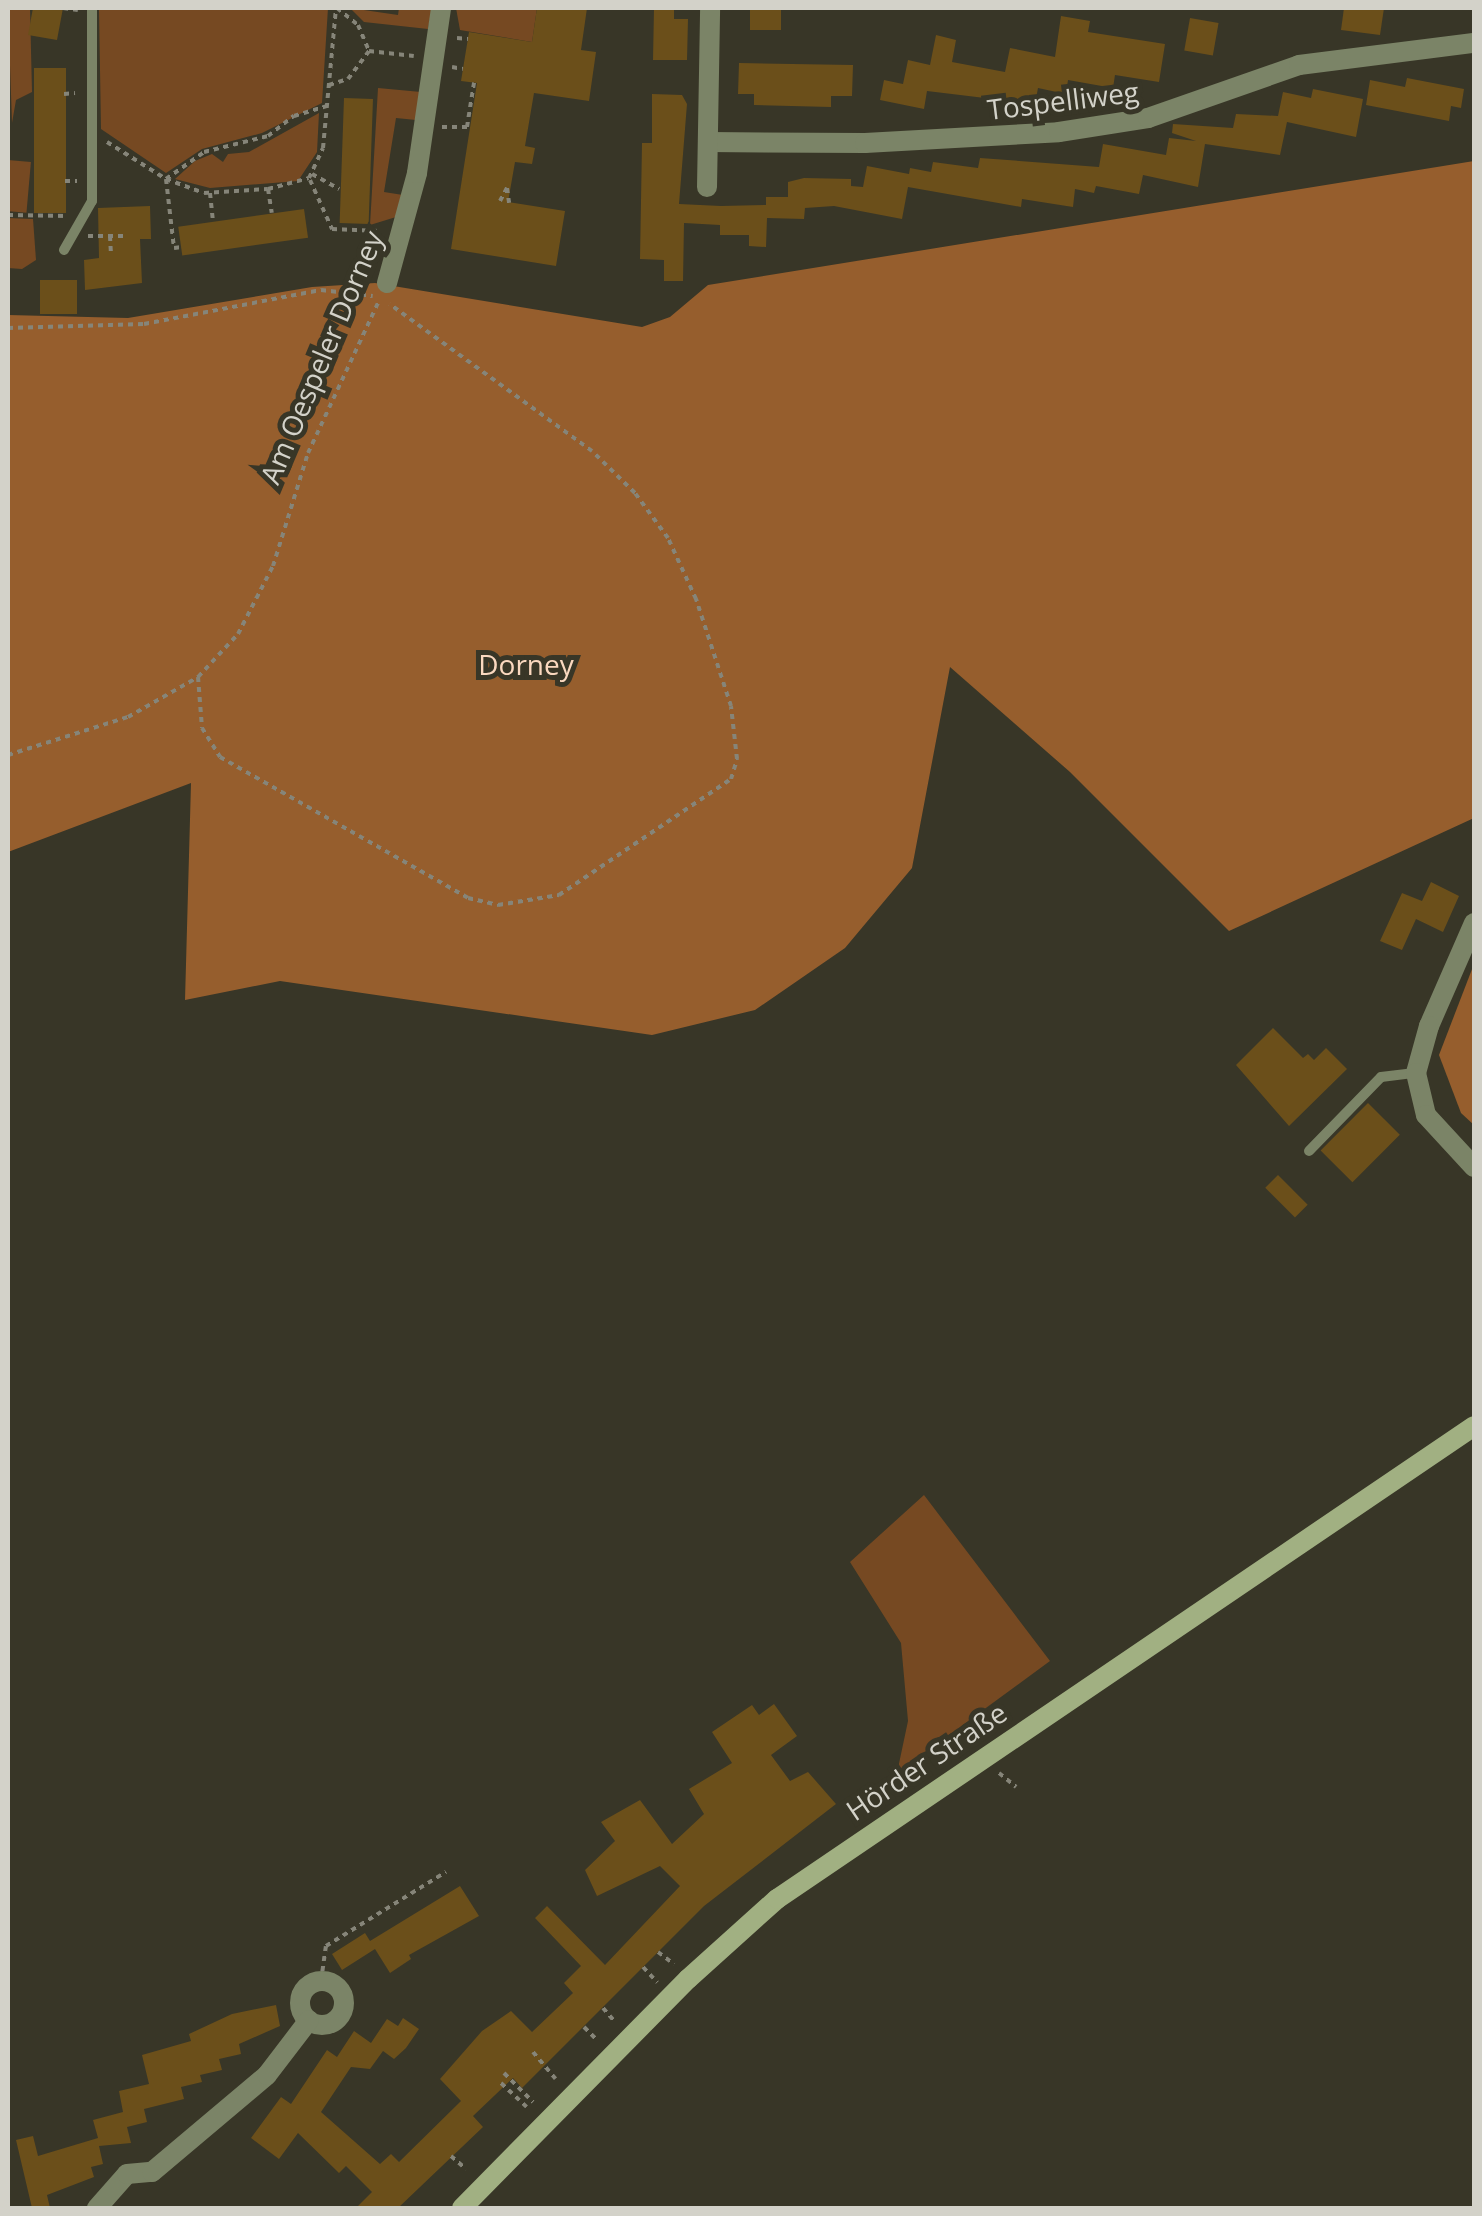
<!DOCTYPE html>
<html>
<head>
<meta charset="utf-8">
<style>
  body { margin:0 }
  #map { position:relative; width:1482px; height:2216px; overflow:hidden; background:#383627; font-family:"Open Sans",sans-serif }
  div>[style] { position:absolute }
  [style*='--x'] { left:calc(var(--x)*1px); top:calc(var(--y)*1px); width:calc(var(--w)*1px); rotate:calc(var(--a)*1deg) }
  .green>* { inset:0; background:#764922; transform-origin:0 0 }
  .forest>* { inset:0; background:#965e2d }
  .building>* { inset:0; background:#6b4f1a; transform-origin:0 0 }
  .path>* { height:4px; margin-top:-2px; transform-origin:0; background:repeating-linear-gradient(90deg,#868579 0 5px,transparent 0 10px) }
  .service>* { height:10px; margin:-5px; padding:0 5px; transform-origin:5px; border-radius:5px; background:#7b8467 }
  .minor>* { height:20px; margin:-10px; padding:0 10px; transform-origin:10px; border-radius:10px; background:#7b8467 }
  .minor>.ring { margin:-10px; padding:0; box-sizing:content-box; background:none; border:20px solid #7b8467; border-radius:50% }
  .secondary>* { height:20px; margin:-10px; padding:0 10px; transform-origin:10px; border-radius:10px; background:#a1b082 }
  span { translate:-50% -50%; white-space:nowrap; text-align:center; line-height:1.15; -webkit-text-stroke:10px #383627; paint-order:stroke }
  .street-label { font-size:28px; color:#d3d2c9 }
  .park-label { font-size:28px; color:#fad8bf }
  .frame { position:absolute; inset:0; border:10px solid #d3d2c9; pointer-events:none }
</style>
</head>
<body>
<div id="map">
  <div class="green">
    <i style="clip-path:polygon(8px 8px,30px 8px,32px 92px,16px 100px,12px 123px)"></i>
    <i style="clip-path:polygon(106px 8px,328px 8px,322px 103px,262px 133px,202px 149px,166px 173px,101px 129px,99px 10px)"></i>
    <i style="clip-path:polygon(350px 8px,398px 15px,399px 8px,432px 8px,428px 29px,364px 22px)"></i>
    <i style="clip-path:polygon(456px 8px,537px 8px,532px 42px,460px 30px)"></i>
    <i style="clip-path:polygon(378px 88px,421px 92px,416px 120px,396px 118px,384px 192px,403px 195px,396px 217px,370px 225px)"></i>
    <i style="clip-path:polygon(319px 113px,317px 152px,298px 181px,210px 188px,175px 179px,195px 161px,212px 154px,223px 162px,228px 154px,249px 152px)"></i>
    <i style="left:8px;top:160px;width:23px;height:51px;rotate:5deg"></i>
    <i style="clip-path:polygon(8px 218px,33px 219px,36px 260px,22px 269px,8px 268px)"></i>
    <i style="clip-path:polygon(924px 1495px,1050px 1661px,897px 1773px,908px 1721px,901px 1643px,850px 1562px)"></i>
  </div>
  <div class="forest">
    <i style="clip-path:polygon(1474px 161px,1474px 818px,1229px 931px,1070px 772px,950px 667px,912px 868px,845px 948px,755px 1010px,652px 1035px,280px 981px,185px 1000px,191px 783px,8px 852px,8px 315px,128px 318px,312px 287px,375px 283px,642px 327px,670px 317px,708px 285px)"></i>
    <i style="clip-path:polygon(1474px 964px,1474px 1125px,1461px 1113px,1439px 1055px)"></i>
  </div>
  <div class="building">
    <i style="clip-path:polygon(33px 8px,63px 8px,57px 40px,28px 35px)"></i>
    <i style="clip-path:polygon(537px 8px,587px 8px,581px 50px,596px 52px,589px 101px,534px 93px,525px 146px,535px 148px,532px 164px,515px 162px,508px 202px,565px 211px,556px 266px,451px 249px,477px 83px,461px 81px,469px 32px,532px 42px)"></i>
    <i style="clip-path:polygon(654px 8px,674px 8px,674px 19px,688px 19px,687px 60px,653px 60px)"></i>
    <i style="left:750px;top:8px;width:31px;height:22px"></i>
    <i style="clip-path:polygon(1344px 8px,1384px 8px,1380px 35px,1341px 30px)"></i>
    <i style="clip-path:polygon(1061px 16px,1090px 21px,1088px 32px,1165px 44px,1159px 82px,1115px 75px,1113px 88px,1068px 80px,1066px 94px,1038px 88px,1035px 104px,927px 91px,924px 109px,880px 100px,884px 80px,903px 84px,908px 60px,930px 65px,936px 35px,956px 40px,952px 62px,1005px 72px,1010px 48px,1055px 57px)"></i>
    <i style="left:1190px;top:18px;width:29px;height:33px;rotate:10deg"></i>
    <i style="clip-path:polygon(739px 63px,853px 65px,852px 96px,831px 96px,831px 107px,754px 105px,754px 94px,738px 94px)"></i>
    <i style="left:66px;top:68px;width:145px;height:32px;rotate:90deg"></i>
    <i style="clip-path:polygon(1407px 78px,1464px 89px,1461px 108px,1451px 106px,1449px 121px,1366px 105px,1370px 80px,1405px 87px)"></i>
    <i style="clip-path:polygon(1313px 89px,1363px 99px,1356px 137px,1287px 122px,1280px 155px,1205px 144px,1198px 187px,1143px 175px,1139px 194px,1096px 186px,1094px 193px,1075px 189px,1073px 207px,1022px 199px,1021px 207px,908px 187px,902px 219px,834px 206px,805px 208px,804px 219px,767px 218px,766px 247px,749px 246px,749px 235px,720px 235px,720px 225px,684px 223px,683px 281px,664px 281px,664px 260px,640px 259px,642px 143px,652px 143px,652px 94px,682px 95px,687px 104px,679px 204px,721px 206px,766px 205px,766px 197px,788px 197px,788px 182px,804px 178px,851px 179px,851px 186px,863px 187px,867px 166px,909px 174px,910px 168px,931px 172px,933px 162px,978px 168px,980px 158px,1099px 167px,1103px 144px,1166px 155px,1169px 138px,1196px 141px,1172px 133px,1173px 124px,1233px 128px,1236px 114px,1278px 116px,1283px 92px,1311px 98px)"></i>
    <i style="left:344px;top:98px;width:29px;height:125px;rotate:2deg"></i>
    <i style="clip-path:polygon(150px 206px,151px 239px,140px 239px,142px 283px,85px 290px,84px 260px,99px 258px,98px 208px)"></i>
    <i style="left:304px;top:209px;width:29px;height:127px;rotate:82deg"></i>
    <i style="left:40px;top:280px;width:37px;height:34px"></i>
    <i style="clip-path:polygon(1431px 882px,1459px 896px,1443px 932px,1416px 919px,1402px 950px,1380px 941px,1402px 893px,1422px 901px)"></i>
    <i style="clip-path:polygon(1273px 1028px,1303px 1058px,1308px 1054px,1314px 1060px,1326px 1048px,1347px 1069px,1289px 1126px,1236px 1065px)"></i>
    <i style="left:1368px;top:1103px;width:45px;height:67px;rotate:45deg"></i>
    <i style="left:1278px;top:1175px;width:42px;height:18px;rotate:45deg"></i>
    <i style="clip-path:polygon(774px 1704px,797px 1736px,771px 1755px,790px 1781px,808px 1772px,836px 1804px,704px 1906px,522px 2088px,513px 2078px,473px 2116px,483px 2127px,398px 2208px,356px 2208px,372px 2192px,346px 2166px,339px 2173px,298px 2133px,279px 2159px,251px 2138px,281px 2097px,291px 2104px,327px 2050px,337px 2057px,354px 2031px,371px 2043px,387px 2019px,398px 2026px,403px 2018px,419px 2029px,406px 2048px,394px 2059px,383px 2051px,370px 2069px,351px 2067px,321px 2112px,380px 2164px,391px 2154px,399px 2162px,461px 2101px,440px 2079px,482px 2031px,511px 2011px,532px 2032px,573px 1993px,564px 1983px,581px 1966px,535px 1918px,547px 1906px,605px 1965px,680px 1886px,660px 1866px,597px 1896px,585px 1870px,615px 1841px,601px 1822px,640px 1800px,672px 1844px,704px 1814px,689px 1789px,732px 1763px,712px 1732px,752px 1705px,759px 1715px)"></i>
    <i style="clip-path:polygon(460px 1886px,479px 1916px,409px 1955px,411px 1959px,390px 1973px,375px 1949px,342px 1970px,332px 1954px,365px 1933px,370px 1941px)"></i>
    <i style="clip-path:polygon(276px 2005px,280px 2026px,239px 2044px,241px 2054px,219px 2059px,222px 2070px,200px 2075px,202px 2082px,181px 2087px,184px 2099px,144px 2109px,147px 2122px,127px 2127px,131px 2143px,99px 2146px,103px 2164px,91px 2167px,94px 2177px,47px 2195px,50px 2208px,32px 2208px,16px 2140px,33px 2136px,38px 2156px,98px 2138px,93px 2120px,123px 2112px,119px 2091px,149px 2084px,142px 2055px,191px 2041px,189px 2034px,232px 2014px)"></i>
  </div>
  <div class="path">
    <i style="--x:63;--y:8;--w:15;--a:8"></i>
    <i style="--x:337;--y:8;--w:27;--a:39"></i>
    <i style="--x:358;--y:25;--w:28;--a:67"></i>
    <i style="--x:457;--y:38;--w:11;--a:5"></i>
    <i style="--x:369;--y:51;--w:45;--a:6.3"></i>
    <i style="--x:452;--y:67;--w:11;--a:10"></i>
    <i style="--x:329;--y:85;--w:20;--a:-18"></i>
    <i style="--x:348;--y:79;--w:35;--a:-53"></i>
    <i style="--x:64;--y:94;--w:11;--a:-5"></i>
    <i style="--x:442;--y:127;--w:25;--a:0"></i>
    <i style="--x:467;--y:127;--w:45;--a:-81"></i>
    <i style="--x:107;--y:142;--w:70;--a:32.1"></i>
    <i style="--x:166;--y:179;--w:47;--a:-35.4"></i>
    <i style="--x:204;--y:152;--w:66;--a:-14"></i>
    <i style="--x:268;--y:136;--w:33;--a:-38"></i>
    <i style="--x:294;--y:116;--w:34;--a:-17"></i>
    <i style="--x:312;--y:174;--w:31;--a:29"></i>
    <i style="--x:166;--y:179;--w:40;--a:20.2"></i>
    <i style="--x:204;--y:193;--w:64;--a:-3.6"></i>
    <i style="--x:268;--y:189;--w:42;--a:-15"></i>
    <i style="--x:309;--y:178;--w:33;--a:-65"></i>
    <i style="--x:323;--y:148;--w:141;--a:-84.7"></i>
    <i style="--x:166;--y:179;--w:69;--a:83.4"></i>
    <i style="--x:174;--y:248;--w:8;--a:-7"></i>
    <i style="--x:310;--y:180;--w:54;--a:65.8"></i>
    <i style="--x:332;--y:229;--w:47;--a:2.4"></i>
    <i style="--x:65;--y:181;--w:12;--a:0"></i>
    <i style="--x:507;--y:188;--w:15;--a:82"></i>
    <i style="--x:268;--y:189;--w:24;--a:81"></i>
    <i style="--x:210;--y:193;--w:27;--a:84"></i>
    <i style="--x:500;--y:201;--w:15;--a:-62"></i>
    <i style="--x:8;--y:215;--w:60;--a:1"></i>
    <i style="--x:88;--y:236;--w:35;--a:0"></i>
    <i style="--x:110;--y:236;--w:19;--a:87"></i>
    <i style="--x:8;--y:328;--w:136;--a:-1.7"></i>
    <i style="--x:144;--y:324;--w:180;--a:-10.9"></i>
    <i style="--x:321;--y:290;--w:52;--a:6.6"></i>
    <i style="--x:198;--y:677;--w:51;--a:85.5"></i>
    <i style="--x:202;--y:728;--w:34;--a:58"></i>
    <i style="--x:220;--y:757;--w:285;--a:29.6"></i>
    <i style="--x:468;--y:898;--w:31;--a:13"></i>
    <i style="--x:498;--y:905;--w:62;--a:-9.3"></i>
    <i style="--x:559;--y:895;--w:207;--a:-34"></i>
    <i style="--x:731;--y:779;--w:21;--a:-73"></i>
    <i style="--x:737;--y:759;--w:53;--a:-96.5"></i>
    <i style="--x:731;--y:706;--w:113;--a:-108.1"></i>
    <i style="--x:696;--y:599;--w:67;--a:-114.7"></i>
    <i style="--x:668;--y:538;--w:56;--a:-126.3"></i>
    <i style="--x:635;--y:493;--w:60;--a:-135.7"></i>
    <i style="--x:592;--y:451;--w:250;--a:-144"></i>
    <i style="--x:8;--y:755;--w:126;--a:-17.6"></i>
    <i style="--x:128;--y:717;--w:81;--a:-29.7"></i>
    <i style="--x:198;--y:677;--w:59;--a:-47.1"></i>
    <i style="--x:238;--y:634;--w:76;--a:-62.8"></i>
    <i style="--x:273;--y:566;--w:118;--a:-72.8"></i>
    <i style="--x:308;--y:453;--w:168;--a:-65"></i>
    <i style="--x:999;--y:1773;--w:22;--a:39"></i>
    <i style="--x:658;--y:1952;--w:20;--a:37"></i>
    <i style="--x:643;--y:1967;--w:21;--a:47"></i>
    <i style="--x:321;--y:1981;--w:35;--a:-82"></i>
    <i style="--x:326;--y:1946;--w:141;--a:-31.7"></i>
    <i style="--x:603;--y:2008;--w:18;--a:49"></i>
    <i style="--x:584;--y:2027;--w:18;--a:45"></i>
    <i style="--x:533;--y:2052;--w:35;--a:50"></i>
    <i style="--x:504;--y:2073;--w:41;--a:45"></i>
    <i style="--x:501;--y:2083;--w:35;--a:43"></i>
    <i style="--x:451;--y:2156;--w:20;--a:41"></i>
  </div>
  <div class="service">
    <i style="--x:64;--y:250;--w:56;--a:-60.3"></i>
    <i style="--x:92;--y:201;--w:193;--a:-90"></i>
    <i style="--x:1309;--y:1151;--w:103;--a:-45.8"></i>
    <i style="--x:1381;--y:1077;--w:34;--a:-7"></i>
  </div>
  <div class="minor">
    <i style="--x:708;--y:142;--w:157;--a:0.4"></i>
    <i style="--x:865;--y:143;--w:194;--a:-3.2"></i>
    <i style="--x:1059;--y:132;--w:90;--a:-8.9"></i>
    <i style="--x:1148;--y:118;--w:160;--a:-19.3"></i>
    <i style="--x:1299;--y:65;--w:176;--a:-7.2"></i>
    <i style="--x:707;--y:187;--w:179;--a:-89"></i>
    <i style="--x:387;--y:283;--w:114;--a:-74.7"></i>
    <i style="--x:417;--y:173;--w:167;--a:-81.7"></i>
    <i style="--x:1474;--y:923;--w:112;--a:113.6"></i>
    <i style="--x:1429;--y:1026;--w:49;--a:105.5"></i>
    <i style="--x:1416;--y:1073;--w:43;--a:76.6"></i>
    <i style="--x:1426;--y:1115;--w:71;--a:47.3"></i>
    <i class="ring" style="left:300px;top:1981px;width:24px;height:24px"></i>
    <i style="--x:97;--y:2208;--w:45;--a:-48.6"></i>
    <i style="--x:127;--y:2174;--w:25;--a:-5"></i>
    <i style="--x:152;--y:2172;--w:150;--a:-40.1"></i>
    <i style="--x:267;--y:2075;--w:69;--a:-52.6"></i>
  </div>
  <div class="secondary">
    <i style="--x:462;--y:2208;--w:322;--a:-45.4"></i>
    <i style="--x:688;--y:1979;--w:120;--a:-42"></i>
    <i style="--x:777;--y:1899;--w:842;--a:-34.16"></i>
  </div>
  <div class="street-label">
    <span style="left:1063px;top:100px;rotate:-7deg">Tospelliweg</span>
    <span style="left:321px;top:357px;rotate:-67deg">Am Oespeler Dorney</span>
    <span style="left:926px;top:1761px;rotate:-34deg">Hörder Straße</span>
  </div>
  <div class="park-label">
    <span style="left:526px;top:664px">Dorney</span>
  </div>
  <div class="frame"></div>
</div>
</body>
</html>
